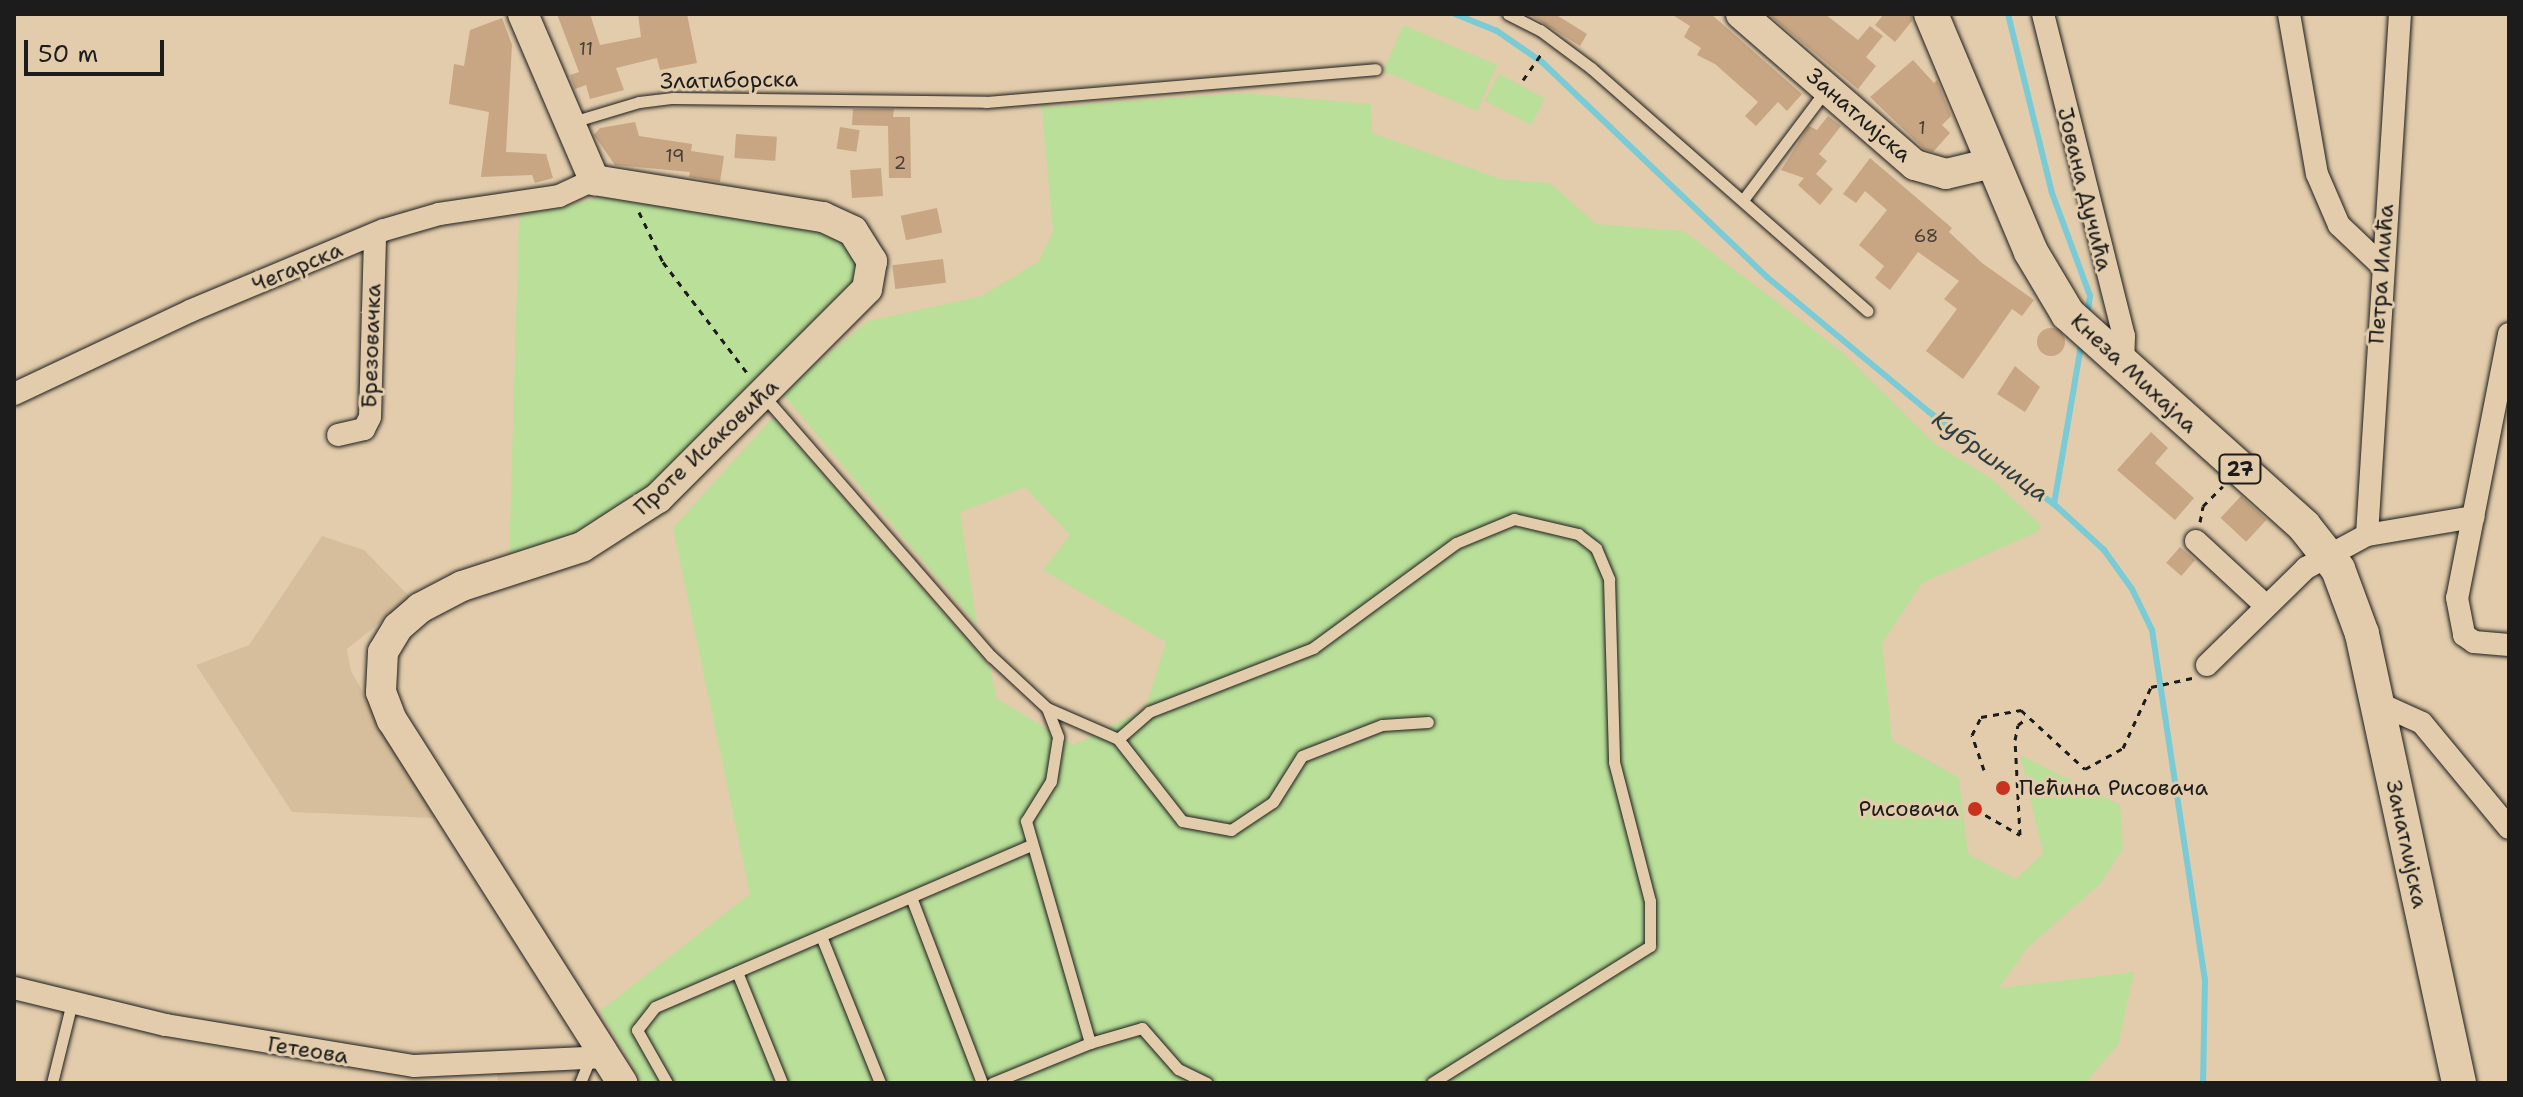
<!DOCTYPE html>
<html>
<head>
<meta charset="utf-8">
<style>
  body { margin:0 }
  #map { position:relative; width:2523px; height:1097px; overflow:hidden; background:#e2ccab; font-family:"Shantell Sans",sans-serif }
  div>[style] { position:absolute }
  [style*='--x'] { left:calc(var(--x)*1px); top:calc(var(--y)*1px); width:calc(var(--w)*1px); rotate:calc(var(--a)*1deg) }
  .built>* { inset:0; background:#d6be9c }
  .green>* { inset:0; background:#b9df99; transform-origin:0 0 }
  .stream>* { height:6px; margin:-3px; padding:0 3px; transform-origin:3px; border-radius:3px; background:#7bcbd6 }
  .building>* { inset:0; background:#c8a683; transform-origin:0 0 }
  .round { border-radius:50% }
  .path>* { height:3px; margin-top:-1.5px; transform-origin:0; background:repeating-linear-gradient(90deg,#1c1c1c 0 6px,transparent 0 12px) }
  .roads { filter:drop-shadow(0 0 2px #1c1c1c) drop-shadow(0 0 2px #1c1c1c) }
  .lane>* { height:11px; margin:-5.5px; padding:0 5.5px; transform-origin:5.5px; border-radius:5.5px; background:#e2ccab }
  .street>* { height:22px; margin:-11px; padding:0 11px; transform-origin:11px; border-radius:11px; background:#e2ccab }
  .secondary>* { height:30px; margin:-15px; padding:0 15px; transform-origin:15px; border-radius:15px; background:#e2ccab }
  .primary>* { height:34px; margin:-17px; padding:0 17px; transform-origin:17px; border-radius:17px; background:#e2ccab }
  .dots>* { width:22px; height:22px; translate:-50% -50%; box-sizing:border-box; border:4px solid #e2ccab; border-radius:50% }
  span { translate:-50% -50%; white-space:nowrap; text-align:center; line-height:1.15; -webkit-text-stroke:6px #e2ccab; paint-order:stroke }
  .number-label { font-size:18px; color:#473e36 }
  .number-label span { -webkit-text-stroke-width:0 }
  .shield-label span { padding:2px 6px; background:#e2ccab; border:2px solid; border-radius:6px; -webkit-text-stroke-width:0 }
  .shield-label { font-size:20px; color:#1c1c1c; font-weight:700 }
  .street-label { font-size:22px; color:#1c1c1c }
  .poi-label { font-size:22px; color:#1c1c1c }
  .left { translate:0 -50%; text-align:left }
  .right { translate:-100% -50%; text-align:right }
  .water-label { font-size:24px; color:#2f3f41; font-style:italic }
  .frame { position:absolute; inset:0; border:16px solid #1c1c1c; pointer-events:none }
  .scale { position:absolute; left:24px; top:40px; width:140px; height:36px; box-sizing:border-box; border:4px solid #1c1c1c; border-top:0; padding-left:10px; font-size:24px; line-height:28px; white-space:nowrap; color:#1c1c1c; -webkit-text-stroke:6px #e2ccab; paint-order:stroke }
</style>
</head>
<body>
<div id="map">
  <div class="built">
    <i style="clip-path:polygon(322px 536px,364px 550px,411px 598px,347px 649px,351px 671px,435px 818px,292px 812px,196px 665px,249px 645px)"></i>
    <i style="clip-path:polygon(572px 1068px,595px 1083px,498px 1083px,497px 1074px)"></i>
  </div>
  <div class="green">
    <i style="left:1403px;top:25px;width:102px;height:50px;rotate:23deg"></i>
    <i style="left:1499px;top:74px;width:52px;height:30px;rotate:28deg"></i>
    <i style="clip-path:polygon(1040px 89px,1048px 107px,1241px 93px,1371px 104px,1372px 133px,1501px 179px,1550px 183px,1596px 224px,1684px 231px,1842px 352px,1935px 444px,1992px 479px,2041px 526px,2037px 532px,1922px 583px,1882px 643px,1892px 740px,1959px 778px,1968px 854px,2016px 879px,2043px 853px,2020px 755px,2120px 805px,2123px 848px,2101px 883px,2027px 948px,1999px 988px,2134px 972px,2118px 1045px,2085px 1083px,642px 1083px,600px 1011px,750px 894px,673px 528px,773px 417px,990px 667px,997px 699px,1074px 745px,1145px 709px,1166px 642px,1043px 570px,1070px 535px,1025px 487px,960px 512px,977px 625px,781px 392px,868px 321px,982px 296px,1039px 261px,1053px 231px)"></i>
    <i style="clip-path:polygon(611px 195px,844px 235px,864px 274px,652px 494px,586px 533px,509px 562px,519px 216px)"></i>
  </div>
  <div class="stream">
    <i style="--x:1455;--y:14;--w:45;--a:22"></i>
    <i style="--x:1497;--y:31;--w:55;--a:34.6"></i>
    <i style="--x:1542;--y:62;--w:311;--a:43.7"></i>
    <i style="--x:1767;--y:277;--w:211;--a:39.8"></i>
    <i style="--x:1929;--y:412;--w:155;--a:36.4"></i>
    <i style="--x:2054;--y:504;--w:68;--a:42.6"></i>
    <i style="--x:2104;--y:550;--w:48;--a:54.3"></i>
    <i style="--x:2132;--y:589;--w:46;--a:64"></i>
    <i style="--x:2152;--y:630;--w:354;--a:81.4"></i>
    <i style="--x:2205;--y:980;--w:103;--a:91.1"></i>
    <i style="--x:2008;--y:14;--w:184;--a:76.2"></i>
    <i style="--x:2052;--y:193;--w:110;--a:69.7"></i>
    <i style="--x:2090;--y:296;--w:18;--a:99"></i>
    <i style="--x:2054;--y:504;--w:165;--a:-80.3"></i>
  </div>
  <div class="building">
    <i style="clip-path:polygon(557px 14px,590px 14px,600px 45px,641px 37px,638px 14px,687px 14px,697px 63px,660px 70px,657px 58px,616px 68px,624px 90px,590px 99px,586px 85px,575px 89px,570px 75px,579px 72px)"></i>
    <i style="clip-path:polygon(1529px 14px,1555px 14px,1587px 34px,1580px 46px)"></i>
    <i style="clip-path:polygon(1671px 14px,1711px 14px,1802px 94px,1787px 111px,1778px 102px,1756px 126px,1745px 116px,1758px 102px,1715px 64px,1697px 55px,1701px 48px,1684px 37px,1690px 26px)"></i>
    <i style="clip-path:polygon(1768px 14px,1825px 14px,1858px 40px,1870px 26px,1883px 36px,1866px 57px,1876px 66px,1858px 89px)"></i>
    <i style="clip-path:polygon(1884px 14px,1911px 14px,1912px 21px,1895px 42px,1875px 25px)"></i>
    <i style="clip-path:polygon(502px 18px,512px 45px,506px 152px,546px 154px,553px 178px,535px 183px,532px 175px,481px 177px,489px 112px,449px 104px,454px 64px,464px 66px,470px 30px)"></i>
    <i style="clip-path:polygon(1913px 60px,1934px 83px,1937px 80px,1951px 116px,1942px 125px,1950px 133px,1933px 152px,1924px 149px,1870px 97px)"></i>
    <i style="clip-path:polygon(853px 109px,894px 109px,893px 117px,910px 117px,911px 178px,889px 178px,888px 126px,852px 125px)"></i>
    <i style="clip-path:polygon(1828px 116px,1841px 126px,1819px 154px,1827px 161px,1816px 174px,1833px 189px,1820px 205px,1798px 185px,1804px 178px,1781px 170px,1809px 126px,1817px 130px)"></i>
    <i style="clip-path:polygon(635px 122px,639px 136px,692px 144px,691px 151px,724px 156px,720px 182px,689px 177px,690px 172px,615px 165px,594px 135px,600px 128px)"></i>
    <i style="left:840px;top:127px;width:20px;height:22px;rotate:9deg"></i>
    <i style="left:736px;top:134px;width:41px;height:24px;rotate:4deg"></i>
    <i style="clip-path:polygon(1870px 158px,1952px 228px,1949px 232px,1982px 263px,2034px 300px,2022px 316px,2012px 309px,1963px 379px,1926px 351px,1957px 309px,1944px 299px,1959px 281px,1918px 252px,1890px 290px,1875px 278px,1884px 266px,1859px 245px,1887px 210px,1865px 191px,1856px 203px,1843px 194px)"></i>
    <i style="left:881px;top:168px;width:28px;height:31px;rotate:86deg"></i>
    <i style="left:937px;top:208px;width:25px;height:37px;rotate:78deg"></i>
    <i style="left:943px;top:259px;width:24px;height:51px;rotate:83deg"></i>
    <i class="round" style="left:2037px;top:328px;width:28px;height:28px"></i>
    <i style="clip-path:polygon(2015px 366px,2040px 387px,2025px 412px,1997px 394px)"></i>
    <i style="clip-path:polygon(2151px 432px,2168px 448px,2155px 463px,2194px 498px,2175px 520px,2117px 470px)"></i>
    <i style="left:2241px;top:496px;width:35px;height:30px;rotate:43deg"></i>
    <i style="left:2180px;top:547px;width:20px;height:21px;rotate:41deg"></i>
  </div>
  <div class="path">
    <i style="--x:1523;--y:80;--w:35;--a:-55"></i>
    <i style="--x:639;--y:212;--w:55;--a:64.4"></i>
    <i style="--x:663;--y:262;--w:141;--a:52.8"></i>
    <i style="--x:2200;--y:522;--w:16;--a:-79"></i>
    <i style="--x:2203;--y:506;--w:28;--a:-45"></i>
    <i style="--x:1984;--y:770;--w:37;--a:-109"></i>
    <i style="--x:1972;--y:735;--w:20;--a:-63"></i>
    <i style="--x:1981;--y:717;--w:41;--a:-9.9"></i>
    <i style="--x:2021;--y:710;--w:87;--a:42.7"></i>
    <i style="--x:2085;--y:769;--w:43;--a:-28.9"></i>
    <i style="--x:2123;--y:748;--w:67;--a:-65.3"></i>
    <i style="--x:2151;--y:687;--w:42;--a:-12.4"></i>
    <i style="--x:1975;--y:809;--w:52;--a:30"></i>
    <i style="--x:2020;--y:835;--w:95;--a:-93"></i>
    <i style="--x:2015;--y:740;--w:15;--a:-79"></i>
    <i style="--x:2018;--y:725;--w:11;--a:-38"></i>
  </div>
  <div class="roads">
    <div class="lane">
      <i style="--x:1508;--y:14;--w:36;--a:27"></i>
      <i style="--x:1540;--y:30;--w:64;--a:36.7"></i>
      <i style="--x:1591;--y:68;--w:368;--a:41.3"></i>
      <i style="--x:569;--y:123;--w:73;--a:-16.7"></i>
      <i style="--x:639;--y:102;--w:34;--a:-7"></i>
      <i style="--x:673;--y:98;--w:313;--a:0.7"></i>
      <i style="--x:986;--y:102;--w:391;--a:-4.8"></i>
      <i style="--x:1743;--y:200;--w:136;--a:-53"></i>
      <i style="--x:763;--y:395;--w:347;--a:48.9"></i>
      <i style="--x:991;--y:656;--w:76;--a:42.9"></i>
      <i style="--x:1047;--y:708;--w:31;--a:69"></i>
      <i style="--x:1058;--y:737;--w:45;--a:99"></i>
      <i style="--x:1051;--y:781;--w:47;--a:122"></i>
      <i style="--x:1026;--y:821;--w:231;--a:73.9"></i>
      <i style="--x:1047;--y:708;--w:77;--a:23.6"></i>
      <i style="--x:1118;--y:739;--w:41;--a:-41.1"></i>
      <i style="--x:1149;--y:712;--w:176;--a:-21.3"></i>
      <i style="--x:1313;--y:648;--w:177;--a:-36.3"></i>
      <i style="--x:1456;--y:543;--w:63;--a:-22.5"></i>
      <i style="--x:1514;--y:519;--w:66;--a:13.2"></i>
      <i style="--x:1578;--y:534;--w:23;--a:38"></i>
      <i style="--x:1596;--y:548;--w:34;--a:67"></i>
      <i style="--x:1609;--y:579;--w:183;--a:88.4"></i>
      <i style="--x:1614;--y:762;--w:144;--a:75.5"></i>
      <i style="--x:1650;--y:901;--w:45;--a:90"></i>
      <i style="--x:1650;--y:946;--w:257;--a:147.9"></i>
      <i style="--x:1118;--y:739;--w:104;--a:52"></i>
      <i style="--x:1182;--y:821;--w:50;--a:10.4"></i>
      <i style="--x:1231;--y:830;--w:50;--a:-33.7"></i>
      <i style="--x:1273;--y:802;--w:54;--a:-57.8"></i>
      <i style="--x:1302;--y:756;--w:86;--a:-21.2"></i>
      <i style="--x:1382;--y:725;--w:46;--a:-3.7"></i>
      <i style="--x:911;--y:897;--w:199;--a:69.1"></i>
      <i style="--x:821;--y:936;--w:158;--a:68.1"></i>
      <i style="--x:737;--y:972;--w:120;--a:67.9"></i>
      <i style="--x:52;--y:1083;--w:83;--a:-76.1"></i>
      <i style="--x:580;--y:1083;--w:27;--a:-68"></i>
      <i style="--x:667;--y:1083;--w:61;--a:-119.5"></i>
      <i style="--x:637;--y:1030;--w:29;--a:-52"></i>
      <i style="--x:655;--y:1007;--w:410;--a:-23.3"></i>
      <i style="--x:992;--y:1083;--w:106;--a:-22.2"></i>
      <i style="--x:1090;--y:1043;--w:54;--a:-16.1"></i>
      <i style="--x:1142;--y:1028;--w:55;--a:48.7"></i>
      <i style="--x:1178;--y:1069;--w:32;--a:26"></i>
    </div>
    <div class="street">
      <i style="--x:2043;--y:14;--w:332;--a:75.9"></i>
      <i style="--x:2124;--y:336;--w:28;--a:92"></i>
      <i style="--x:2289;--y:14;--w:162;--a:80.1"></i>
      <i style="--x:2317;--y:174;--w:56;--a:66.7"></i>
      <i style="--x:2339;--y:225;--w:58;--a:43.6"></i>
      <i style="--x:2509;--y:334;--w:269;--a:101.1"></i>
      <i style="--x:2457;--y:598;--w:38;--a:79"></i>
      <i style="--x:2464;--y:635;--w:12;--a:35"></i>
      <i style="--x:2474;--y:642;--w:35;--a:5"></i>
      <i style="--x:14;--y:394;--w:195;--a:-25.2"></i>
      <i style="--x:190;--y:311;--w:210;--a:-22.7"></i>
      <i style="--x:384;--y:230;--w:57;--a:-16.2"></i>
      <i style="--x:439;--y:214;--w:121;--a:-8.5"></i>
      <i style="--x:559;--y:196;--w:38;--a:-25"></i>
      <i style="--x:338;--y:435;--w:27;--a:-13"></i>
      <i style="--x:364;--y:429;--w:13;--a:-63"></i>
      <i style="--x:370;--y:417;--w:183;--a:-88.4"></i>
      <i style="--x:2367;--y:535;--w:522;--a:-86.38"></i>
      <i style="--x:2196;--y:541;--w:94;--a:42.8"></i>
      <i style="--x:2207;--y:665;--w:139;--a:-44.4"></i>
      <i style="--x:2306;--y:568;--w:69;--a:-28.4"></i>
      <i style="--x:2367;--y:535;--w:108;--a:-9.6"></i>
      <i style="--x:2378;--y:703;--w:48;--a:24.4"></i>
      <i style="--x:2422;--y:723;--w:136;--a:50.4"></i>
      <i style="--x:14;--y:988;--w:156;--a:13.7"></i>
      <i style="--x:166;--y:1025;--w:251;--a:9.4"></i>
      <i style="--x:414;--y:1066;--w:193;--a:-2.7"></i>
    </div>
    <div class="secondary">
      <i style="--x:523;--y:14;--w:181;--a:66.8"></i>
      <i style="--x:594;--y:180;--w:232;--a:9.2"></i>
      <i style="--x:823;--y:217;--w:33;--a:25"></i>
      <i style="--x:853;--y:231;--w:36;--a:58"></i>
      <i style="--x:872;--y:261;--w:28;--a:100"></i>
      <i style="--x:867;--y:289;--w:296;--a:135"></i>
      <i style="--x:658;--y:498;--w:90;--a:147.2"></i>
      <i style="--x:582;--y:547;--w:126;--a:162"></i>
      <i style="--x:462;--y:586;--w:47;--a:152.4"></i>
      <i style="--x:420;--y:608;--w:29;--a:139"></i>
      <i style="--x:398;--y:627;--w:29;--a:121"></i>
      <i style="--x:383;--y:652;--w:40;--a:92.9"></i>
      <i style="--x:381;--y:692;--w:30;--a:69"></i>
      <i style="--x:392;--y:720;--w:430;--a:57.6"></i>
      <i style="--x:1741;--y:14;--w:230;--a:41"></i>
      <i style="--x:1915;--y:165;--w:32;--a:16"></i>
      <i style="--x:1946;--y:174;--w:47;--a:-13.4"></i>
    </div>
    <div class="primary">
      <i style="--x:1931;--y:14;--w:258;--a:67.2"></i>
      <i style="--x:2031;--y:252;--w:72;--a:59.2"></i>
      <i style="--x:2068;--y:314;--w:317;--a:41.9"></i>
      <i style="--x:2304;--y:526;--w:55;--a:51.7"></i>
      <i style="--x:2338;--y:569;--w:69;--a:69.7"></i>
      <i style="--x:2362;--y:634;--w:459;--a:77.8"></i>
    </div>
  </div>
  <div class="dots">
    <i style="left:2003px;top:788px;background:#c8321e"></i>
    <i style="left:1975px;top:809px;background:#c8321e"></i>
  </div>
  <div class="number-label">
    <span style="left:586px;top:49px">11</span>
    <span style="left:1922px;top:128px">1</span>
    <span style="left:675px;top:156px">19</span>
    <span style="left:900px;top:163px">2</span>
    <span style="left:1926px;top:236px">68</span>
  </div>
  <div class="shield-label">
    <span style="left:2240px;top:469px">27</span>
  </div>
  <div class="street-label">
    <span style="left:729px;top:80px;rotate:-1deg">Златиборска</span>
    <span style="left:1859px;top:115px;rotate:41deg">Занатлијска</span>
    <span style="left:2085px;top:189px;rotate:76deg">Јована Дучића</span>
    <span style="left:297px;top:267px;rotate:-23deg">Чегарска</span>
    <span style="left:2381px;top:274px;rotate:-86deg">Петра Илића</span>
    <span style="left:371px;top:346px;rotate:-88deg">Брезовачка</span>
    <span style="left:2134px;top:373px;rotate:43deg">Кнеза Михајла</span>
    <span style="left:706px;top:447px;rotate:-43deg">Проте Исаковића</span>
    <span style="left:2407px;top:844px;rotate:78deg">Занатлијска</span>
    <span style="left:308px;top:1050px;rotate:9deg">Гетеова</span>
  </div>
  <div class="poi-label">
    <span class="left" style="left:2019px;top:788px">Пећина Рисовача</span>
    <span class="right" style="left:1959px;top:809px">Рисовача</span>
  </div>
  <div class="water-label">
    <span style="left:1990px;top:457px;rotate:36deg">Кубршница</span>
  </div>
  <div class="frame"></div>
  <div class="scale">50 m</div>
</div>
</body>
</html>
